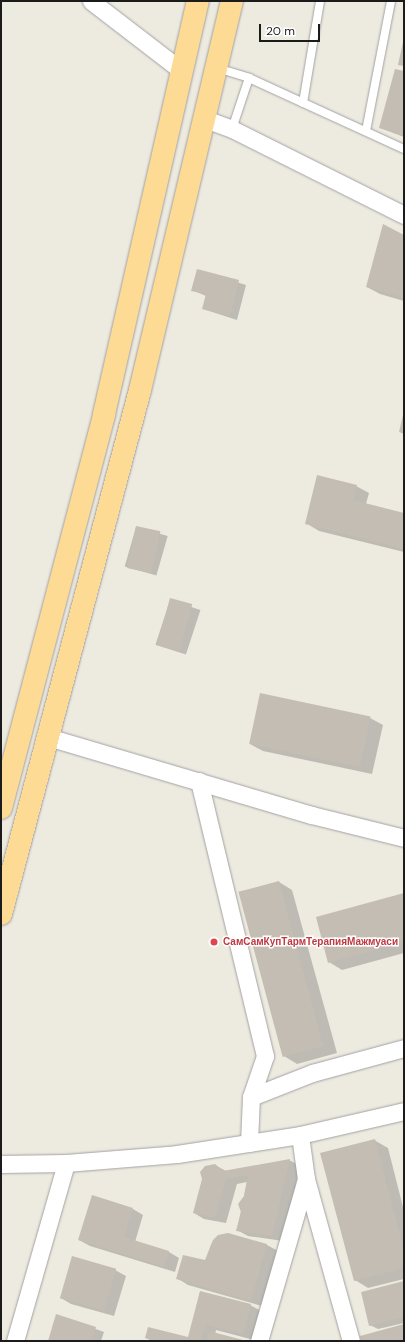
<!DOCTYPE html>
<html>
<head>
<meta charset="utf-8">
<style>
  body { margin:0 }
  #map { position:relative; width:405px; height:1342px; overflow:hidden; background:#edeae0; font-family:"DM Sans",sans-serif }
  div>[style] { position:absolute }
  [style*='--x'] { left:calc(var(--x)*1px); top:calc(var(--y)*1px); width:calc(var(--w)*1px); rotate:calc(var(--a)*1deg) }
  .shadow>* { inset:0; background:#0003; transform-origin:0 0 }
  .building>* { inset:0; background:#c4bdb3; transform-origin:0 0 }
  .roads { filter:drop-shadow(0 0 1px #a2a2a2) drop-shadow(0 0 1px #a2a2a2) }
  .service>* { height:8px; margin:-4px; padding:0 4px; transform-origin:4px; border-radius:4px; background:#fff }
  .minor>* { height:17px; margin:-8.5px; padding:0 8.5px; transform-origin:8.5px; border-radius:8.5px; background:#fff }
  .primary>* { height:22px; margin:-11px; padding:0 11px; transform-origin:11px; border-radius:11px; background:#fddb94 }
  .dots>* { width:11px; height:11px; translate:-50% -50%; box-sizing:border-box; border:2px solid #fff; border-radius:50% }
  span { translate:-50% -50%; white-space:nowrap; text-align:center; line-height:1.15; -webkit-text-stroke:3px #fff; paint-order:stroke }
  .health-label { font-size:10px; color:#be3a42; font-weight:700 }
  .left { translate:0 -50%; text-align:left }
  .frame { position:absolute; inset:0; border:2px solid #1b1b1b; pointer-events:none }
  .scale { position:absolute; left:259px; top:24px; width:61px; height:18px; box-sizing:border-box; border:2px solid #1b1b1b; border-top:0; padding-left:5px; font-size:12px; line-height:14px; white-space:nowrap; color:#1b1b1b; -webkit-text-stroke:3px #fff; paint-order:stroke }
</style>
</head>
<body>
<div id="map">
  <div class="shadow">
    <i style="clip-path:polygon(404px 72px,404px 137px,380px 128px)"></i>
    <i style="clip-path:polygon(404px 236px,404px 301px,380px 294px,367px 287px)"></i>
    <i style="clip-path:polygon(198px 270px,246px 285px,237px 320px,203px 309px,206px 296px,192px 290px)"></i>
    <i style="clip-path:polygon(356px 486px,369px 493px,366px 504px,404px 514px,404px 552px,319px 531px,306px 523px)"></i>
    <i style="left:136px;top:527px;width:33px;height:41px;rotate:16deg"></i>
    <i style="left:170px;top:600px;width:32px;height:47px;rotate:18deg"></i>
    <i style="clip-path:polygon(370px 718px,383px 725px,372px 774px,263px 751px,250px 744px)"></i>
    <i style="clip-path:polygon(279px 882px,292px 890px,337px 1053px,297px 1064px,284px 1056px)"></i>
    <i style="clip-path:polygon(404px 894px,404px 953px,342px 970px,329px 962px)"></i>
    <i style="clip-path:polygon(374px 1140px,388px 1148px,404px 1211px,404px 1279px,368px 1288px,355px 1280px)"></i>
    <i style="clip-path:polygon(289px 1160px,300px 1166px,283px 1241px,248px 1236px,237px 1230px,247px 1182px,237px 1184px,226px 1223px,204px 1219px,194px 1213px,215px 1165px,226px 1171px)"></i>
    <i style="clip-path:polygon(133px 1209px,143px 1215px,135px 1242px,169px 1252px,179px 1258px,175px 1272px,90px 1246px,79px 1240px)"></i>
    <i style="clip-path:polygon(228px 1234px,267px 1245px,278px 1251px,262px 1306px,188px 1285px,177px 1278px,206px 1261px,211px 1245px,219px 1236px)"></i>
    <i style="clip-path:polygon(115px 1270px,126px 1276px,114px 1316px,71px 1304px,61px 1298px)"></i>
    <i style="clip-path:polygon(404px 1282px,404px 1323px,378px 1329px,370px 1325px)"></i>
    <i style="clip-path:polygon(200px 1292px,250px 1305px,261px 1311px,254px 1340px,216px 1330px,215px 1334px,244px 1341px,152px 1341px,146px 1338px,189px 1339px)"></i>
    <i style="clip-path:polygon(57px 1315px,104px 1332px,101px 1341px,49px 1341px)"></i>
  </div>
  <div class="building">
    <i style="clip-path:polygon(403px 42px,404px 42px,404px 66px,398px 65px)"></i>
    <i style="clip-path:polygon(395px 69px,404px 71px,404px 135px,379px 128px)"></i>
    <i style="clip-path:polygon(383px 224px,404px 235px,404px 298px,366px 287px)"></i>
    <i style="clip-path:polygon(197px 269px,239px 280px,230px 316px,202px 309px,206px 294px,191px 291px)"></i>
    <i style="clip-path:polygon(403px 415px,404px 415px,404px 434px,399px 432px)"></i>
    <i style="clip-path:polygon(317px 475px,357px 485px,353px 500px,404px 513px,404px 549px,305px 524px)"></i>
    <i style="left:136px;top:526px;width:25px;height:43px;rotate:12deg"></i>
    <i style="left:170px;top:598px;width:23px;height:49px;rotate:15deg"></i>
    <i style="left:260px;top:693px;width:113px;height:52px;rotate:12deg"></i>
    <i style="left:279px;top:881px;width:171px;height:42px;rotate:75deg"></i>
    <i style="clip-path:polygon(404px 893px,404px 942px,328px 963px,316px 917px)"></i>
    <i style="clip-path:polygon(375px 1139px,404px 1251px,404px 1268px,354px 1281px,320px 1153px)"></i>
    <i style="clip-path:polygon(290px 1159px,272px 1236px,236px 1231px,241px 1212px,238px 1204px,244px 1196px,248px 1175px,226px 1179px,215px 1218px,193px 1213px,202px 1179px,200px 1172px,205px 1166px,215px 1164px,223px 1171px)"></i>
    <i style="clip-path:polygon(92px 1195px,133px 1208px,124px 1237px,169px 1251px,164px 1267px,78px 1240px)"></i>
    <i style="clip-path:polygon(228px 1233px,267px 1244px,251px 1301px,176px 1279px,183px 1255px,205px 1260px,213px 1240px,218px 1235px)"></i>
    <i style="left:72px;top:1256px;width:46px;height:44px;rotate:16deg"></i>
    <i style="clip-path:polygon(404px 1281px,404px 1317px,369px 1326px,361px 1292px)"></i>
    <i style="clip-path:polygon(200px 1291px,251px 1304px,243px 1334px,206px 1325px,201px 1341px,156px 1341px,145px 1338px,148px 1327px,188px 1337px)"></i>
    <i style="clip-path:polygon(56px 1314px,96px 1327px,92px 1341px,48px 1341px)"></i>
    <i style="clip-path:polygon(404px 1324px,404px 1341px,361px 1341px,360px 1336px)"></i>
    <i style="clip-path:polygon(209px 1331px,243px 1340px,243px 1341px,206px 1341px)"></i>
  </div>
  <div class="roads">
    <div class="service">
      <i style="--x:217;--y:68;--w:34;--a:17"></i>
      <i style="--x:303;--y:103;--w:103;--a:-80.5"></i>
      <i style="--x:232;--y:129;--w:54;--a:-71.6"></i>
      <i style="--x:249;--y:78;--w:170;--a:24.6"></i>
      <i style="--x:366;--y:131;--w:132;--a:-79.1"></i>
    </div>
    <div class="minor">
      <i style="--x:91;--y:1;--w:115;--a:37.6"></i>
      <i style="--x:205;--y:119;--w:29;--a:20"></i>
      <i style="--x:232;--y:129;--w:192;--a:26.6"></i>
      <i style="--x:48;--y:737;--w:275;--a:16.5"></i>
      <i style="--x:312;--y:815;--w:95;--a:14"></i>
      <i style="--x:199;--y:781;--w:283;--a:76.5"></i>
      <i style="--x:265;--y:1056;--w:43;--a:108.9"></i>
      <i style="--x:251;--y:1097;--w:46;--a:92.5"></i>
      <i style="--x:251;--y:1097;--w:66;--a:-21.5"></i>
      <i style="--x:312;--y:1073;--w:95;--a:-15.2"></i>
      <i style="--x:1;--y:1164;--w:65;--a:-0.9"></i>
      <i style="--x:66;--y:1163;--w:111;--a:-4.6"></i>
      <i style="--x:177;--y:1154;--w:124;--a:-8.8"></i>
      <i style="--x:300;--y:1135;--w:107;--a:-13"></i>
      <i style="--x:306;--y:1179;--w:168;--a:74.5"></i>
      <i style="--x:15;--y:1341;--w:185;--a:-74"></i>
      <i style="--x:259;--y:1341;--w:169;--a:-73.8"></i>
      <i style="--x:306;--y:1179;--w:44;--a:-97.8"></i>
    </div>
    <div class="primary">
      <i style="--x:1;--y:808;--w:407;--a:-75.3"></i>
      <i style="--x:104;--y:414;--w:424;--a:-77.2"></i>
      <i style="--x:1;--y:914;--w:542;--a:-75.14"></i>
      <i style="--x:140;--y:390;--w:400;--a:-76.7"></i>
    </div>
  </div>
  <div class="dots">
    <i style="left:214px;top:942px;background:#e0444e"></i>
  </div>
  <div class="health-label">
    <span class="left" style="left:223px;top:942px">СамСамКупТармТерапияМажмуаси</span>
  </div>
  <div class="frame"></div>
  <div class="scale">20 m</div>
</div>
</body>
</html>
